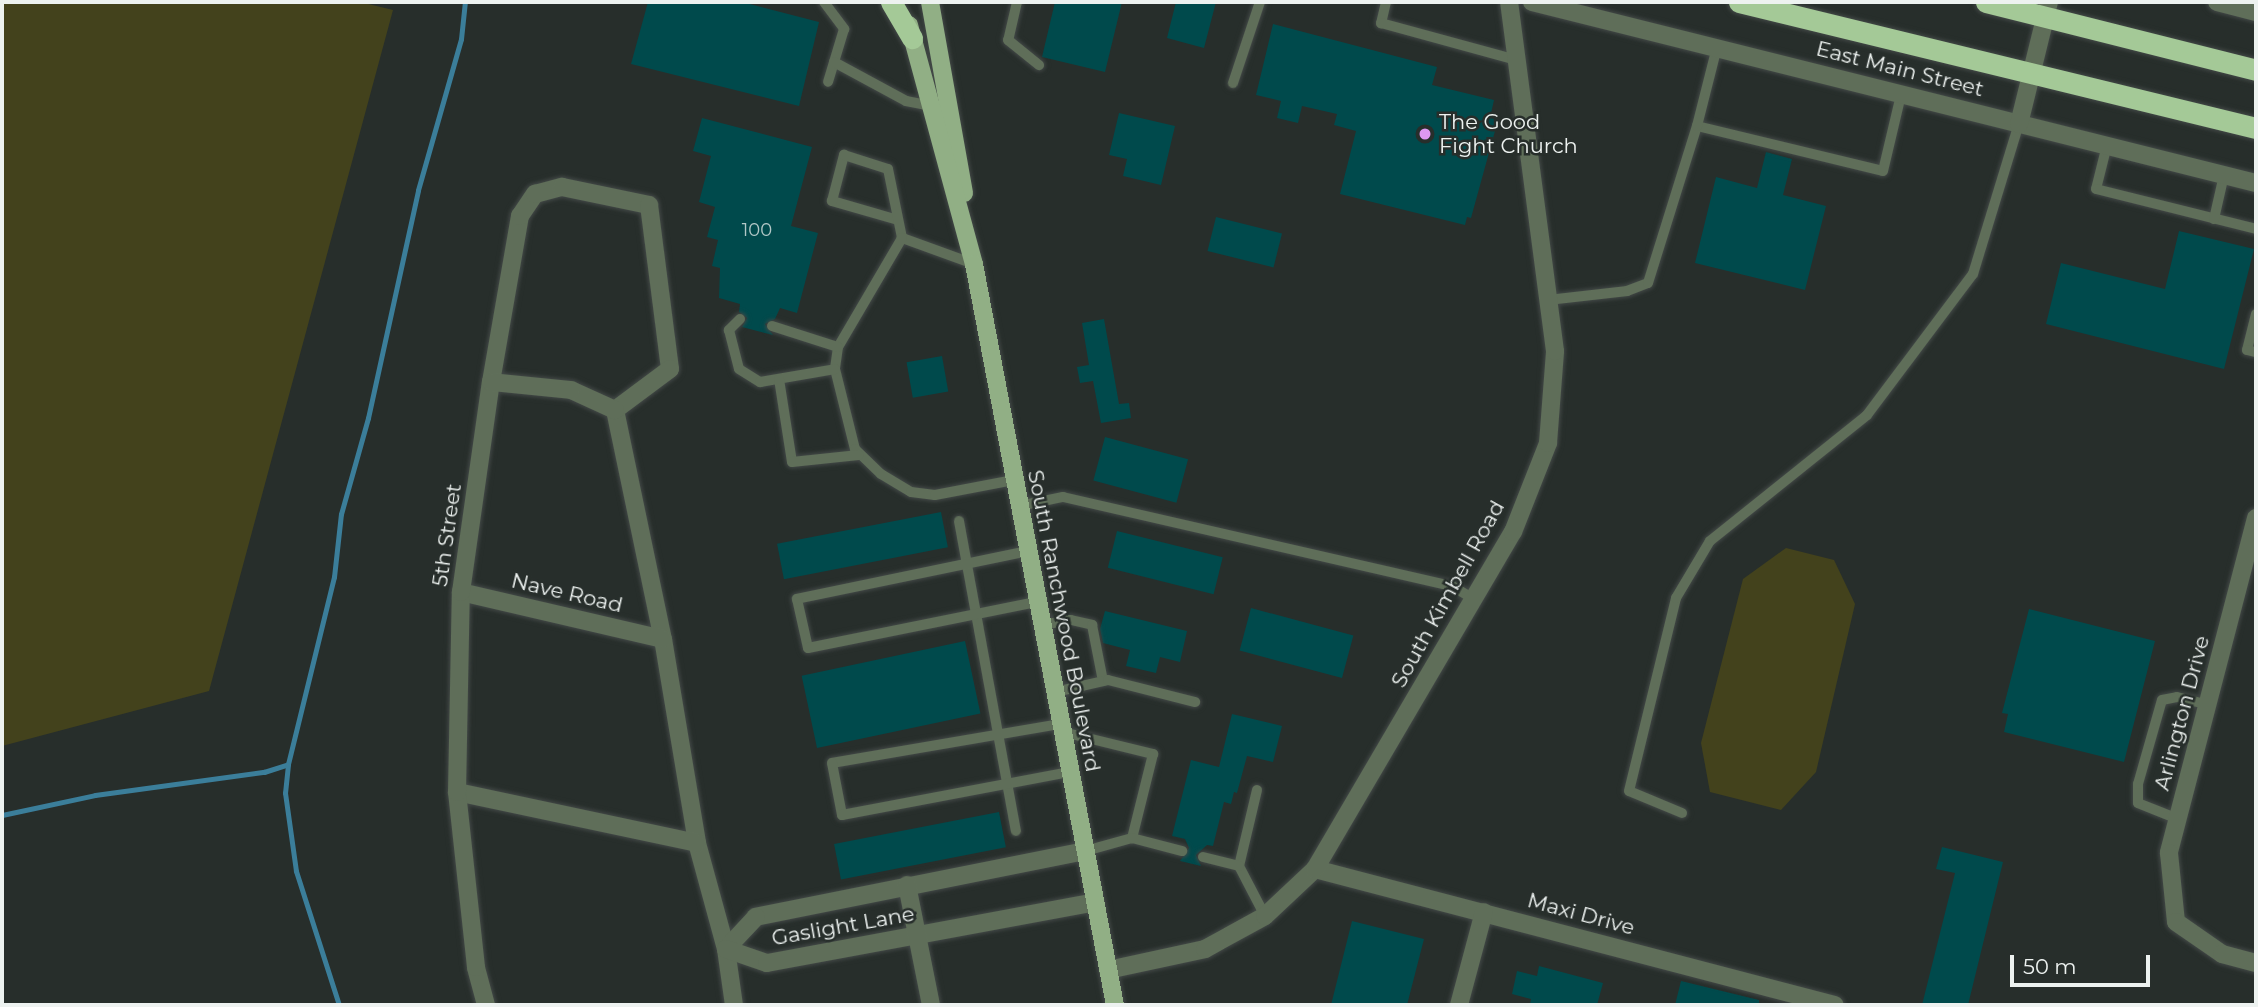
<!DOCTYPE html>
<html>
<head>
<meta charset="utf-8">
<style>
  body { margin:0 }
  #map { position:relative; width:2258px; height:1007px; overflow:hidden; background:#272e2b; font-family:Montserrat,sans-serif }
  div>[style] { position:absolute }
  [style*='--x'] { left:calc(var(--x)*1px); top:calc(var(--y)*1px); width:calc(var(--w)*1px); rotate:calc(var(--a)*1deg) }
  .green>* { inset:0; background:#43421c }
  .stream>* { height:5px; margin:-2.5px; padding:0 2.5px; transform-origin:2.5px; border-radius:2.5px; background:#3b7e9a }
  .building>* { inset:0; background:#004a4c; transform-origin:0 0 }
  .roads { filter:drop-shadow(0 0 2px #434947) drop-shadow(0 0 2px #434947) }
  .lane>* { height:10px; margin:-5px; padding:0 5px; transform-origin:5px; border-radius:5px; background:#5f6e59 }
  .street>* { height:18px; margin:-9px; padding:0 9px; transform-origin:9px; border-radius:9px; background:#5f6e59 }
  .primary>* { height:18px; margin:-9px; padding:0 9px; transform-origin:9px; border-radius:9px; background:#91af85 }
  .highway>* { height:21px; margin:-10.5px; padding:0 10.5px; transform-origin:10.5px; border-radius:10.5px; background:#a4c997 }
  .dots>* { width:19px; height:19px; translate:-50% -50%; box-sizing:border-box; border:4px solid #272e2b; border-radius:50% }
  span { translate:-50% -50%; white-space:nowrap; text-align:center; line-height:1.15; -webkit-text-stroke:5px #272e2b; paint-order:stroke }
  .number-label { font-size:18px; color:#b2c8c7 }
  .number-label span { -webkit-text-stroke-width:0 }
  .street-label { font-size:21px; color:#edf2f0 }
  .poi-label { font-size:21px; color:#edf2f0 }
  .left { translate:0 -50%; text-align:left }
  .frame { position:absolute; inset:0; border:4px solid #edf2f0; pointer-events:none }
  .scale { position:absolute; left:2010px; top:955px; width:140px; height:32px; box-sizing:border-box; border:4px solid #edf2f0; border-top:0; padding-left:9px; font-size:21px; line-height:24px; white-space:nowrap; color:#edf2f0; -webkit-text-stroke:5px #272e2b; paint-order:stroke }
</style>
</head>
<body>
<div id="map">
  <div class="green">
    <i style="clip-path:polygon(2px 2px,360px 2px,393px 10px,209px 691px,2px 746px)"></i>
    <i style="clip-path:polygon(1786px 548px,1834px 560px,1855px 604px,1816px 772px,1781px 810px,1710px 792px,1701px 743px,1743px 579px)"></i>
  </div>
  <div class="stream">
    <i style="--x:2;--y:815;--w:95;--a:-12.1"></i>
    <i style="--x:95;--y:795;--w:171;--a:-7.8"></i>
    <i style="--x:264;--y:772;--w:25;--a:-18"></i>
    <i style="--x:339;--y:1005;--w:141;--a:-107.8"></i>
    <i style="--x:296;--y:871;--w:79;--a:-98"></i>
    <i style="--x:285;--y:793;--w:29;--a:-84"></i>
    <i style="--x:288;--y:764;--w:193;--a:-76.2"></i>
    <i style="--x:334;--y:577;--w:63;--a:-83.7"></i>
    <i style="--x:341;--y:514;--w:100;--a:-74.3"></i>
    <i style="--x:368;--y:418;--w:233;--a:-77.6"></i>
    <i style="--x:418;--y:190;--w:157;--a:-74.1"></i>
    <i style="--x:461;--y:39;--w:37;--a:-84"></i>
  </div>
  <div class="building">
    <i style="clip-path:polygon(648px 2px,742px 2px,819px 22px,799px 106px,631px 64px)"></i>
    <i style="clip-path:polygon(1055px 2px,1122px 2px,1105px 72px,1042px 57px)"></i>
    <i style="clip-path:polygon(1176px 2px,1216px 2px,1204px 48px,1167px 38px)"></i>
    <i style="clip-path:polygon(1273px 24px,1437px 67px,1432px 85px,1494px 100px,1490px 118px,1498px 120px,1471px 218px,1467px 217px,1465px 225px,1340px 194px,1356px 131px,1334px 125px,1337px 114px,1302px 106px,1298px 123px,1277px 118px,1281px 101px,1256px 95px)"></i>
    <i style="clip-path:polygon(1119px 113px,1175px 126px,1161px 185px,1123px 176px,1127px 159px,1109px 155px)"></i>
    <i style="clip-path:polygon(702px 118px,812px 147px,791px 226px,818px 233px,797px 313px,780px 308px,775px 319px,765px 324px,773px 335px,742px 327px,747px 318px,739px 312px,740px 304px,719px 298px,720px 268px,712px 266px,718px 240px,707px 237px,715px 207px,699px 202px,711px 156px,693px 151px)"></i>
    <i style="clip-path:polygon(1766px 152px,1792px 159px,1783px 195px,1826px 206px,1805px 290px,1695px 263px,1716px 177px,1757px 188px)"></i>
    <i style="left:1216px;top:217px;width:68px;height:35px;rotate:14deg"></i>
    <i style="clip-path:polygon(2179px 231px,2254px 249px,2224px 369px,2046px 324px,2061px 263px,2165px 289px)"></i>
    <i style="clip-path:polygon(1104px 319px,1119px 404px,1129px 403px,1131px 418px,1101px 423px,1093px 381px,1080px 383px,1077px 367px,1089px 365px,1082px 323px)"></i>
    <i style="left:942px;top:356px;width:36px;height:36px;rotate:80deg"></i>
    <i style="left:1105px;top:437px;width:86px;height:45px;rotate:15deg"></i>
    <i style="left:941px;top:512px;width:36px;height:167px;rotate:79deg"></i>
    <i style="left:1117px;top:531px;width:109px;height:38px;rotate:14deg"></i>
    <i style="left:1251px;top:608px;width:106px;height:44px;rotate:15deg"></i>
    <i style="clip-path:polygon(2029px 609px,2155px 641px,2124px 762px,2004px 732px,2008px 714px,2002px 713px)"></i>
    <i style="clip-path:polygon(1105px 611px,1187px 631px,1180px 662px,1160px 657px,1156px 673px,1126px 666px,1130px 650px,1103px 643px,1100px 629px)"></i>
    <i style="left:965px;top:641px;width:74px;height:167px;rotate:78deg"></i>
    <i style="clip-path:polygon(1232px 714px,1282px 726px,1273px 762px,1247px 756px,1237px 793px,1234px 792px,1231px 804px,1224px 802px,1213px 846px,1207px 845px,1196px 855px,1201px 866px,1180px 861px,1189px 848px,1185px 839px,1172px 836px,1191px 760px,1219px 767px)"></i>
    <i style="left:999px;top:812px;width:36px;height:168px;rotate:79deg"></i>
    <i style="clip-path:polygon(1942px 847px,2003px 862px,1968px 1005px,1922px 1005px,1955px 873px,1936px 869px)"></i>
    <i style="clip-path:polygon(1352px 921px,1424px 939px,1407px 1005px,1331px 1005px)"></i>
    <i style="clip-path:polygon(1539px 966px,1603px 983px,1597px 1005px,1530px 1005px,1531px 999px,1512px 994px,1517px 971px,1537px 976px)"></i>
    <i style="clip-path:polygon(1681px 981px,1759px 1000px,1759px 1005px,1675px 1005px)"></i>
  </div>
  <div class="roads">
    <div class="lane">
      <i style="--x:824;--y:2;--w:34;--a:53"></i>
      <i style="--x:844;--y:29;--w:55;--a:106.8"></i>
      <i style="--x:1017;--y:2;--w:39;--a:103"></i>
      <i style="--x:1008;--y:40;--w:40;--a:39"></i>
      <i style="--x:1386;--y:2;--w:22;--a:103"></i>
      <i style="--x:1381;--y:23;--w:140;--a:15.3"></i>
      <i style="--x:834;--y:62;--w:82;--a:28.4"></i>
      <i style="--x:906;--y:101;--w:25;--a:11"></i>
      <i style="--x:1233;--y:83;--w:85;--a:-71.6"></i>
      <i style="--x:1697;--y:126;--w:191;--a:13.6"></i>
      <i style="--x:1883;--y:171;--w:78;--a:-76.7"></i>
      <i style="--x:2107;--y:145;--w:45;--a:104"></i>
      <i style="--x:2096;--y:189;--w:165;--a:14"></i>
      <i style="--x:2214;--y:219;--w:45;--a:-77.2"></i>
      <i style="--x:898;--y:220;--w:69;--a:-163.9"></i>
      <i style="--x:832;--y:201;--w:48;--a:-75.4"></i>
      <i style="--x:844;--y:155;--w:46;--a:17.7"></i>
      <i style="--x:888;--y:169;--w:70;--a:78.5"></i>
      <i style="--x:974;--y:264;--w:77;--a:-160.1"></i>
      <i style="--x:902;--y:238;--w:126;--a:120.4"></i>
      <i style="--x:838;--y:347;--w:22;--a:98"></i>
      <i style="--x:835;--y:369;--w:82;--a:76"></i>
      <i style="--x:855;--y:449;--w:36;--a:44"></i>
      <i style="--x:881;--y:474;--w:35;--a:31"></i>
      <i style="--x:911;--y:492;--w:24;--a:7"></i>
      <i style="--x:935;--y:495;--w:80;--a:-10.8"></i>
      <i style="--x:1548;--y:300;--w:80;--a:-6.5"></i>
      <i style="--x:1627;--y:291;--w:22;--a:-21"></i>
      <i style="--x:1648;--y:283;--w:164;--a:-72.7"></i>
      <i style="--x:1697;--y:126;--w:81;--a:-75.8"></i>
      <i style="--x:2256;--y:314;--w:37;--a:104"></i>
      <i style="--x:2247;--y:350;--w:9;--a:13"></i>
      <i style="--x:740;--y:319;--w:16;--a:135"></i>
      <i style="--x:729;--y:330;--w:40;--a:75.6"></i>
      <i style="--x:739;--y:369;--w:25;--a:32"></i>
      <i style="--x:760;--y:382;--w:76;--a:-9.8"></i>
      <i style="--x:772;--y:326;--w:69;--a:17.7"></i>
      <i style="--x:779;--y:379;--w:84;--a:81.1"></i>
      <i style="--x:792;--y:462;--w:67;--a:-6"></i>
      <i style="--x:1019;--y:506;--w:45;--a:-11.6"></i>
      <i style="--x:1063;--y:497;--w:399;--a:12.9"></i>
      <i style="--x:1452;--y:586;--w:26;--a:31"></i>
      <i style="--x:959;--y:521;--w:315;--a:79.6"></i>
      <i style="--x:1028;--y:551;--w:236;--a:168.3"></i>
      <i style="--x:797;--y:599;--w:50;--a:77.3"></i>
      <i style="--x:808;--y:648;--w:234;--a:-11.4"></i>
      <i style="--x:1042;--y:625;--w:29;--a:-10"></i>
      <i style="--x:1071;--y:620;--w:22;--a:13"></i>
      <i style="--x:1092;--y:625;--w:57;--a:78.9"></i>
      <i style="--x:1055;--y:692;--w:54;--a:-12.8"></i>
      <i style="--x:1108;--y:680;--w:90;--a:14.2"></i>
      <i style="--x:1060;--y:724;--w:231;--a:170.3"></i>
      <i style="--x:832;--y:763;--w:53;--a:79.1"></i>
      <i style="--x:842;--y:815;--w:232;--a:-10.7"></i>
      <i style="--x:1063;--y:732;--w:93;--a:13.7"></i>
      <i style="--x:1153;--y:754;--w:87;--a:104"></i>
      <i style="--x:1132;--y:838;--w:49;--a:164.5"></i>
      <i style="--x:1257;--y:790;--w:78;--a:103.3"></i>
      <i style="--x:1239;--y:866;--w:56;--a:62.5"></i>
      <i style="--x:1682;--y:813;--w:57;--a:-157.5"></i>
      <i style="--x:1629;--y:791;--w:199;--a:-76.3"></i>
      <i style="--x:1676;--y:598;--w:66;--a:-59.2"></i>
      <i style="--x:1710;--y:541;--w:201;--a:-38.7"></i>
      <i style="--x:1867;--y:415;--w:176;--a:-53.1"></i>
      <i style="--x:1973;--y:274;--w:157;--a:-73"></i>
      <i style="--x:2178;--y:819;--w:43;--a:-158.2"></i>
      <i style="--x:2138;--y:803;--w:19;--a:-90"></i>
      <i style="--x:2138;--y:784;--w:87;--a:-74.1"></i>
      <i style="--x:2162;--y:700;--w:15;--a:-11"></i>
      <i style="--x:2177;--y:697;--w:33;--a:14"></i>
      <i style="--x:1132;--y:838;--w:52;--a:14.6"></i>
      <i style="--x:1203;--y:857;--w:37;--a:14"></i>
    </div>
    <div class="street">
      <i style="--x:1532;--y:2;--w:746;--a:14.04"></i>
      <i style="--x:2217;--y:2;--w:40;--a:14.4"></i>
      <i style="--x:2019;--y:124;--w:126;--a:-76.2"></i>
      <i style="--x:615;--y:410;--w:234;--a:78.2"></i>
      <i style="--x:663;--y:639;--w:207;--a:80.5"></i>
      <i style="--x:697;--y:843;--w:110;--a:74.7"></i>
      <i style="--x:726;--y:949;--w:57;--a:81.9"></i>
      <i style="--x:2256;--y:518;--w:346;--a:104.6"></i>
      <i style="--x:2169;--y:853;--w:69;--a:84.2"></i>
      <i style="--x:2176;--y:922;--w:56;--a:34.8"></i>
      <i style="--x:2222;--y:954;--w:35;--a:15"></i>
      <i style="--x:461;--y:592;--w:207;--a:13.1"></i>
      <i style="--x:457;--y:792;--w:245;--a:12"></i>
      <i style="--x:1085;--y:851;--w:336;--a:168.7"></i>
      <i style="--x:756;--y:917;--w:44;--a:133.2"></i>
      <i style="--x:726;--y:949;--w:43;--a:18.9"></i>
      <i style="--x:767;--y:963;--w:334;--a:-10.5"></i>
      <i style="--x:1315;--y:869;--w:537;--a:14.66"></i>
      <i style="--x:907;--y:885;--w:122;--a:78.7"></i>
      <i style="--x:1108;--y:970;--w:99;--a:-12.2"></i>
      <i style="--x:1205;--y:949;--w:68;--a:-28.8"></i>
      <i style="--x:1265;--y:916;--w:69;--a:-43.2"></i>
      <i style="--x:1315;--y:869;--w:391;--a:-59.6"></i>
      <i style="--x:1513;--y:532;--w:96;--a:-68.5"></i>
      <i style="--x:1548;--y:443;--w:92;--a:-85.6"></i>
      <i style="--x:1555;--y:351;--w:352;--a:-97.5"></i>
      <i style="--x:486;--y:1005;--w:39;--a:-105"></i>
      <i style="--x:476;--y:967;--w:176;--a:-96.2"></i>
      <i style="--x:457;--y:792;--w:200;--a:-88.9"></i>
      <i style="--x:461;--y:592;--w:212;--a:-81.9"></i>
      <i style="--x:491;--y:382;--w:169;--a:-80.1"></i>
      <i style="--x:520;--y:216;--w:27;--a:-56"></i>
      <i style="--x:535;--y:194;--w:28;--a:-15"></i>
      <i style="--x:562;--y:187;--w:89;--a:11.7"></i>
      <i style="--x:649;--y:205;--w:165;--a:82.7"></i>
      <i style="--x:670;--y:369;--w:69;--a:143.3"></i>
      <i style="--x:615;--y:410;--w:48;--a:-155.6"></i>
      <i style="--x:571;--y:390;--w:80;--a:-174.3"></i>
      <i style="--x:1459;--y:1005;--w:96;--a:-75"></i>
    </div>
    <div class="primary">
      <i style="--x:930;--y:2;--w:194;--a:79.9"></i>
      <i style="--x:909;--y:25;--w:248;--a:74.8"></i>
      <i style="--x:974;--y:264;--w:754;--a:79.23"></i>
    </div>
    <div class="highway">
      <i style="--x:891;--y:2;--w:42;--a:59.7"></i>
      <i style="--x:1739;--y:2;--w:532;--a:13.7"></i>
      <i style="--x:1986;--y:2;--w:278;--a:14.1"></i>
    </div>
  </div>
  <div class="dots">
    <i style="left:1425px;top:134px;background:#de98f2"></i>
  </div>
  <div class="number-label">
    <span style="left:757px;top:230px">100</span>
  </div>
  <div class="street-label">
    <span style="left:1900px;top:69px;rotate:14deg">East Main Street</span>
    <span style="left:447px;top:535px;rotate:-82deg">5th Street</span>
    <span style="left:567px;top:593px;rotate:13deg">Nave Road</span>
    <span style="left:1448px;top:594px;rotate:-61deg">South Kimbell Road</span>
    <span style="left:1064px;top:621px;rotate:79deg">South Ranchwood Boulevard</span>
    <span style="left:2182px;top:713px;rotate:-75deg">Arlington Drive</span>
    <span style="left:1581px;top:914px;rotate:15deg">Maxi Drive</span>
    <span style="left:843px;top:926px;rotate:-10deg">Gaslight Lane</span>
  </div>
  <div class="poi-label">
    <span class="left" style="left:1439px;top:134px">The Good<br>Fight Church</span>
  </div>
  <div class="frame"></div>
  <div class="scale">50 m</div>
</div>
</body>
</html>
